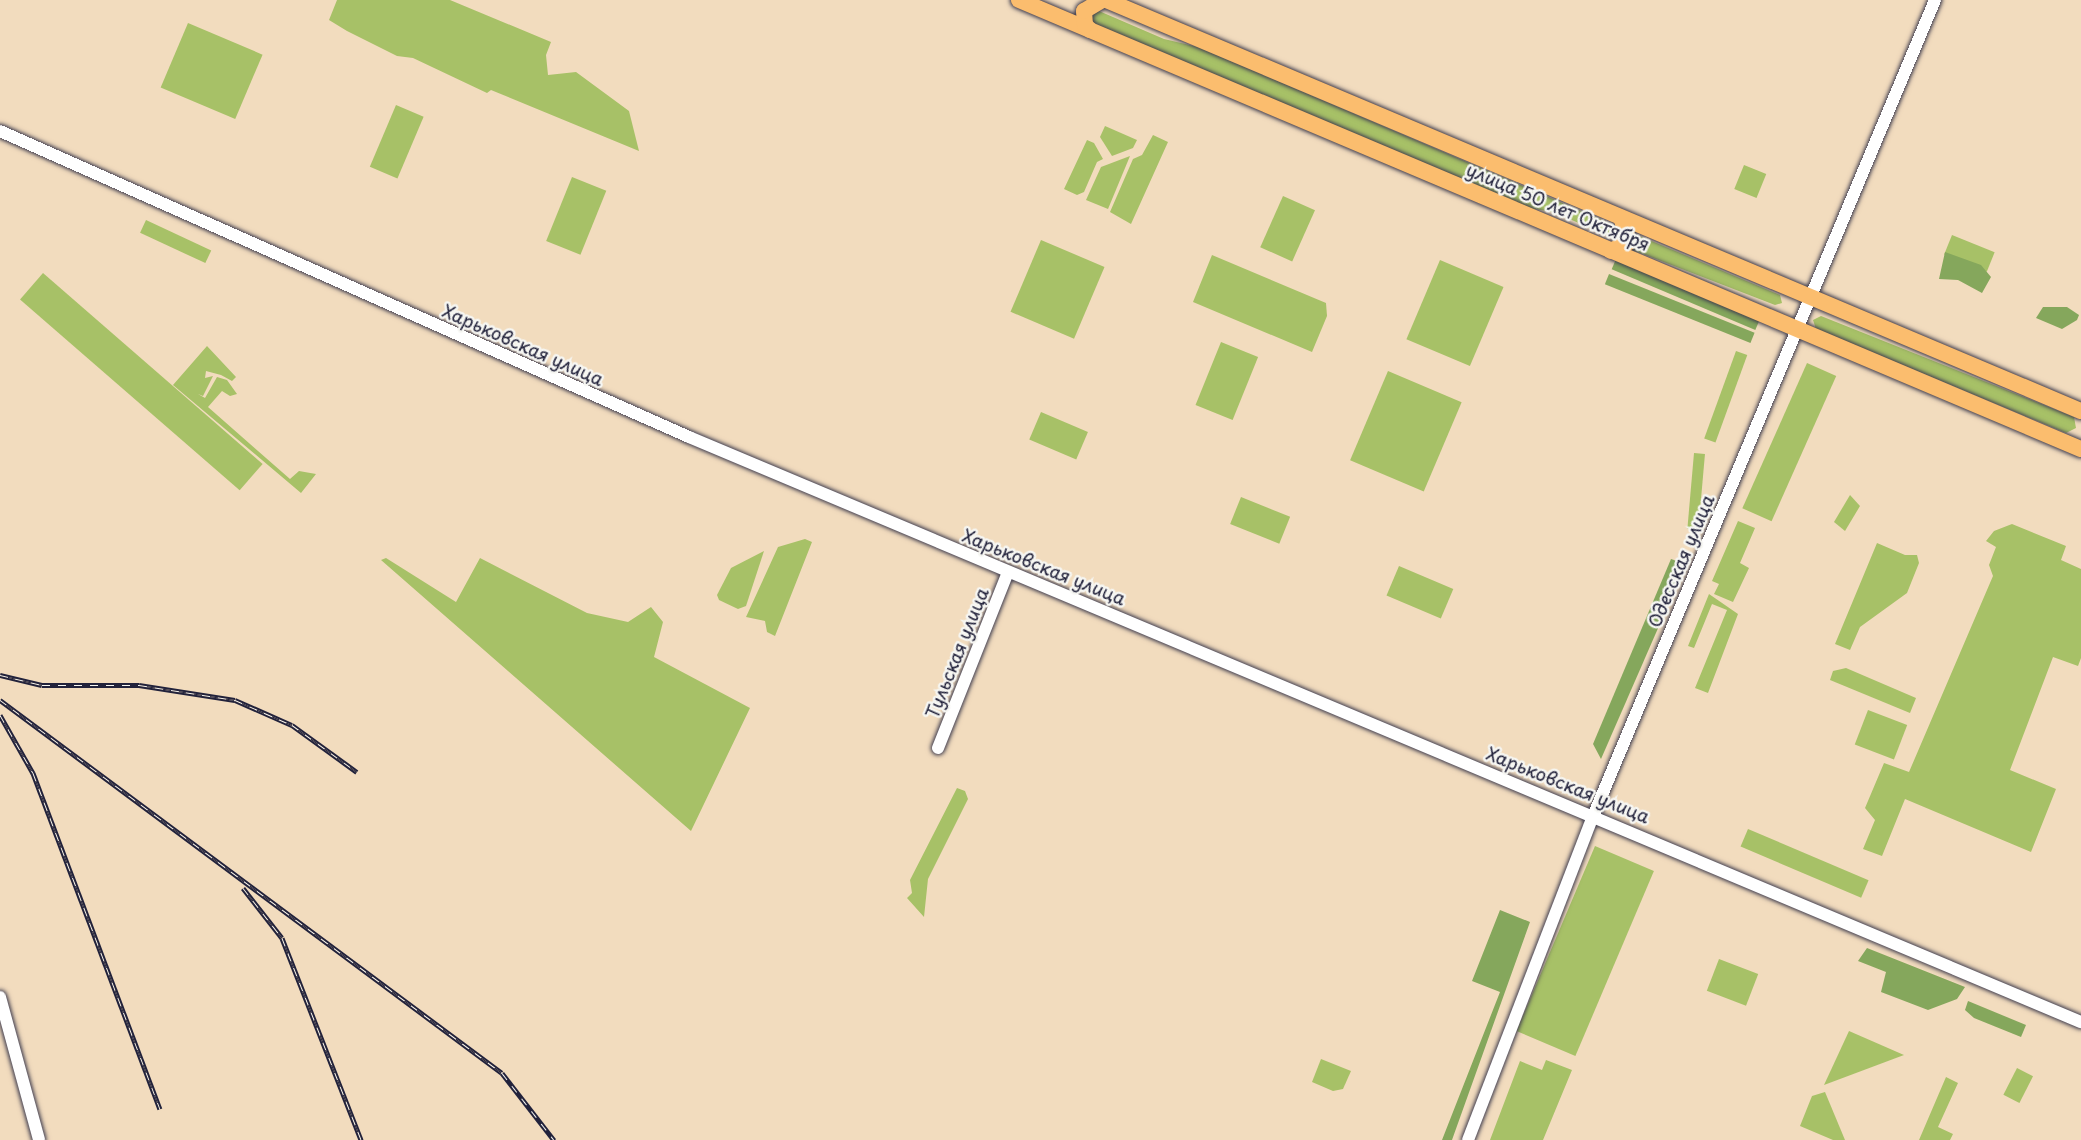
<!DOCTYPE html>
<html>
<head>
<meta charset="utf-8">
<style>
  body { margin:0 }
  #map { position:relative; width:2081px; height:1140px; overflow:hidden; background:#f2dcbe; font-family:"Playpen Sans",sans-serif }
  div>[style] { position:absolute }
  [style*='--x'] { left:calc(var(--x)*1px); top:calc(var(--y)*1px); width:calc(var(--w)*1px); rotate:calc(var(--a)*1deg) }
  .green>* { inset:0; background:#a7c167; transform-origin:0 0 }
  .forest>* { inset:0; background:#85a75c; transform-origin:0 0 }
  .roads { filter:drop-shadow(0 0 2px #413e4f) drop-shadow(0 0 2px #413e4f) }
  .minor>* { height:12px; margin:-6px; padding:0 6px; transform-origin:6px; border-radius:6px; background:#fff }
  .major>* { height:16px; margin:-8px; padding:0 8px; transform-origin:8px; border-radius:8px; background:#fbbd6e }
  .rail>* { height:5px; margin-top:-2.5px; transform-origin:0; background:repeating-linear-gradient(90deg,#f6f6f2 0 8px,#22223b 0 16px); box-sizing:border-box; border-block:2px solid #22223b }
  span { translate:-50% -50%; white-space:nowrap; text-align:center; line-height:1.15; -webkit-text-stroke:5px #f6f6f2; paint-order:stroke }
  .street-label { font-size:18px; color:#22223b }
</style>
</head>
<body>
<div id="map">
  <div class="green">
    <i style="clip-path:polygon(337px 0,450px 0,551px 42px,546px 55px,548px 75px,576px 72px,629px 111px,639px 151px,491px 90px,487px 93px,413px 58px,397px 56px,347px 31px,329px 20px)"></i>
    <i style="clip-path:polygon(1099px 11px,1164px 39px,1198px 47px,1621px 228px,1624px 233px,1616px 239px,1553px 212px,1523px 207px,1094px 25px,1090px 16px)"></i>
    <i style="left:188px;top:23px;width:81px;height:70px;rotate:23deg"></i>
    <i style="left:396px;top:105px;width:30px;height:67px;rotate:23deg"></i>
    <i style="clip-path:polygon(1105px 126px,1137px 140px,1133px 148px,1112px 156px,1100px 137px)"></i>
    <i style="clip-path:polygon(1153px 135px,1168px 142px,1131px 224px,1110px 212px,1133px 159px,1142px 155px)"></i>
    <i style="clip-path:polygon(1087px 140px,1094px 143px,1103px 159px,1097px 162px,1084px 192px,1077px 195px,1064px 189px)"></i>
    <i style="clip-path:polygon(1130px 156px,1108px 209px,1086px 200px,1101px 167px)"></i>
    <i style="left:1744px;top:165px;width:24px;height:26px;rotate:22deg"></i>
    <i style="left:572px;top:177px;width:37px;height:69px;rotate:22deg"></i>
    <i style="left:1283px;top:196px;width:35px;height:56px;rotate:24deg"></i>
    <i style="left:146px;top:220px;width:72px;height:14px;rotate:25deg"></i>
    <i style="clip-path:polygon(1635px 234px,1780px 295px,1782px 303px,1775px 305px,1630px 249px)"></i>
    <i style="left:1952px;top:235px;width:46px;height:21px;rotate:22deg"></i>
    <i style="left:1041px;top:240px;width:69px;height:78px;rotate:23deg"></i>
    <i style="clip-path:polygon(1212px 255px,1326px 303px,1327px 316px,1312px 352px,1193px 302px)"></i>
    <i style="left:1440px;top:260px;width:69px;height:86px;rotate:23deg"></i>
    <i style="left:43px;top:273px;width:291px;height:35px;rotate:41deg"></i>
    <i style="clip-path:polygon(1821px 316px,2074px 417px,2076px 428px,2066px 433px,1816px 329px,1813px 320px)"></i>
    <i style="left:1221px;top:342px;width:40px;height:68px;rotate:22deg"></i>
    <i style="clip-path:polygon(207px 346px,236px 377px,232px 381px,221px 375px,206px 371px,205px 378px,213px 376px,203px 396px,198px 394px,205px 398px,217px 377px,227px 380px,237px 394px,230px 396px,222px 391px,208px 407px,290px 479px,299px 471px,316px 474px,301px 493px,173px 385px)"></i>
    <i style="left:1736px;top:351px;width:12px;height:93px;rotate:20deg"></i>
    <i style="left:1807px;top:363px;width:32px;height:159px;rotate:24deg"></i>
    <i style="left:1388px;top:371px;width:80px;height:97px;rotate:23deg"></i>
    <i style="left:1041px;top:412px;width:51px;height:30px;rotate:23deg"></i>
    <i style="left:1694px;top:453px;width:11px;height:76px;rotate:5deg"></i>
    <i style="clip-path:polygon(1850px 495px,1860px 506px,1845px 531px,1834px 522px)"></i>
    <i style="left:1241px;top:497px;width:53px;height:29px;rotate:22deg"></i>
    <i style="clip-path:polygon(1738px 521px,1755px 528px,1740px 563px,1749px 568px,1733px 602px,1714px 594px,1719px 584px,1712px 581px)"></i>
    <i style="clip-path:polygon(2012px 524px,2066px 546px,2061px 560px,2081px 569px,2081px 658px,2078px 666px,2053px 657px,2010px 770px,2056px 789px,2031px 852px,1905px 799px,1882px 856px,1863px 849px,1875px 820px,1865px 808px,1884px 763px,1909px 772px,1993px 576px,1989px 565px,1996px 547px,1986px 541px,1994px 531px)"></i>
    <i style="clip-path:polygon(805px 539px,812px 542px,775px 636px,767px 632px,765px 621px,746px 617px,778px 547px)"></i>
    <i style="clip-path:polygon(1877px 543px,1905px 555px,1917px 555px,1919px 563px,1907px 593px,1860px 627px,1850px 650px,1835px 644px)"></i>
    <i style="clip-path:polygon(764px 551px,746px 606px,738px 609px,719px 600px,717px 595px,731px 568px)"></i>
    <i style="clip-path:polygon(386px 558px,456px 602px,480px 558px,587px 613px,628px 622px,651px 607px,663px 622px,654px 657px,750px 708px,691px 831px,381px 560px)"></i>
    <i style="left:1399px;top:566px;width:59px;height:32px;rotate:23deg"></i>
    <i style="clip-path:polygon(1709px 594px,1738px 614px,1708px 693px,1695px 688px,1727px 610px,1712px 604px,1694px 648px,1688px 646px)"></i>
    <i style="clip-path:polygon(1846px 668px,1916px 698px,1910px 713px,1830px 680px,1833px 671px)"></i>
    <i style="left:1868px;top:710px;width:42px;height:37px;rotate:21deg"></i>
    <i style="clip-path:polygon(957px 788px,965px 791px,968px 799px,928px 879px,924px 917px,907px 898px,912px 893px,910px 880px)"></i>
    <i style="left:1748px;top:829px;width:131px;height:19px;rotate:23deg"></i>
    <i style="left:1595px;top:846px;width:64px;height:201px;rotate:23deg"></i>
    <i style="left:1719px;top:959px;width:42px;height:34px;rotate:21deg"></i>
    <i style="clip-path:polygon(1849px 1031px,1904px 1055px,1824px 1085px)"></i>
    <i style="clip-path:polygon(1321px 1059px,1351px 1071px,1343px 1089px,1333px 1091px,1312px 1082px)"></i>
    <i style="clip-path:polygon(1546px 1060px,1572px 1070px,1543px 1140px,1490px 1140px,1520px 1061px,1542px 1070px)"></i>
    <i style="left:2017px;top:1068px;width:18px;height:30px;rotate:27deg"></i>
    <i style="clip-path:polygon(1946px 1077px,1958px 1083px,1938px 1127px,1953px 1134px,1950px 1140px,1919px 1140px)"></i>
    <i style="clip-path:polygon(1825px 1092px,1845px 1140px,1833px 1140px,1800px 1126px,1812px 1096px)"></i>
  </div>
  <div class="forest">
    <i style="clip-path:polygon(1945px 252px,1981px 265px,1991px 277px,1982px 293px,1958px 280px,1939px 279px)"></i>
    <i style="left:1616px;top:259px;width:156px;height:11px;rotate:23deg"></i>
    <i style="left:1609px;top:274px;width:157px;height:11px;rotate:22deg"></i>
    <i style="clip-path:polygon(2043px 307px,2067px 307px,2079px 315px,2077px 320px,2062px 329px,2036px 318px)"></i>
    <i style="clip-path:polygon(1671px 559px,1686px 564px,1601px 759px,1593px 744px)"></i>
    <i style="clip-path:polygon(1500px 910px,1530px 922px,1452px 1140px,1442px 1140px,1500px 992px,1472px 981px)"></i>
    <i style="clip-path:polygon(1867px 948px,1965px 987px,1957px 999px,1928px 1010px,1881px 992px,1886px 972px,1858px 961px)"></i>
    <i style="clip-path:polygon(1968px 1001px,2026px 1025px,2021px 1037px,1974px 1018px,1965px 1010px)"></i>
  </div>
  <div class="roads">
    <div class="minor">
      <i style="--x:0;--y:131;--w:754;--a:23.95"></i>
      <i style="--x:689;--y:437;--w:1510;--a:22.8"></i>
      <i style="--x:938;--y:748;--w:189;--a:-68.3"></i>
      <i style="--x:0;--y:997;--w:148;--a:74.7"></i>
      <i style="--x:1468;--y:1140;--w:350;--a:-68.9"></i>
      <i style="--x:1594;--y:814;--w:883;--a:-67.27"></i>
    </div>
    <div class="major">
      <i style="--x:1019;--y:0;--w:1153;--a:22.92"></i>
      <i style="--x:1106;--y:0;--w:1058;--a:22.86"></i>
      <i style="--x:1090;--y:30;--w:7;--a:-135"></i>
      <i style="--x:1085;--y:25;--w:14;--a:-94"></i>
      <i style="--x:1084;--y:11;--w:21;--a:-31"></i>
      <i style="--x:1611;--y:251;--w:20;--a:-27"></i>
      <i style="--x:1629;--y:242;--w:25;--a:-108"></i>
    </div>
  </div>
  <div class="rail">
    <i style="--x:0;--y:675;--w:43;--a:13.4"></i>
    <i style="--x:42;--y:685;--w:97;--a:0"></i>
    <i style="--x:139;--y:685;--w:97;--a:8.9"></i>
    <i style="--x:235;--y:700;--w:62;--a:23.7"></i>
    <i style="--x:292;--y:725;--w:80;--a:35.9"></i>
    <i style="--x:0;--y:700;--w:625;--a:36.61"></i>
    <i style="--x:502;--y:1073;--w:85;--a:52.2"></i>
    <i style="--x:0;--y:715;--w:67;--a:60.4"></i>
    <i style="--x:33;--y:773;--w:359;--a:69.3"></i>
    <i style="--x:243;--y:888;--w:63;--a:52"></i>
    <i style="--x:282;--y:938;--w:217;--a:68.6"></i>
  </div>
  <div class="street-label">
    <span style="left:1558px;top:207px;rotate:23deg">улица 50 лет Октября</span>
    <span style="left:523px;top:345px;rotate:24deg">Харьковская улица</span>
    <span style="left:1681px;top:561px;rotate:-67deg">Одесская улица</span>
    <span style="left:1044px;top:567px;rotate:22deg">Харьковская улица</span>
    <span style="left:957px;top:653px;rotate:-68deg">Тульская улица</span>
    <span style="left:1568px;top:785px;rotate:22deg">Харьковская улица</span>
  </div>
</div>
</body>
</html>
